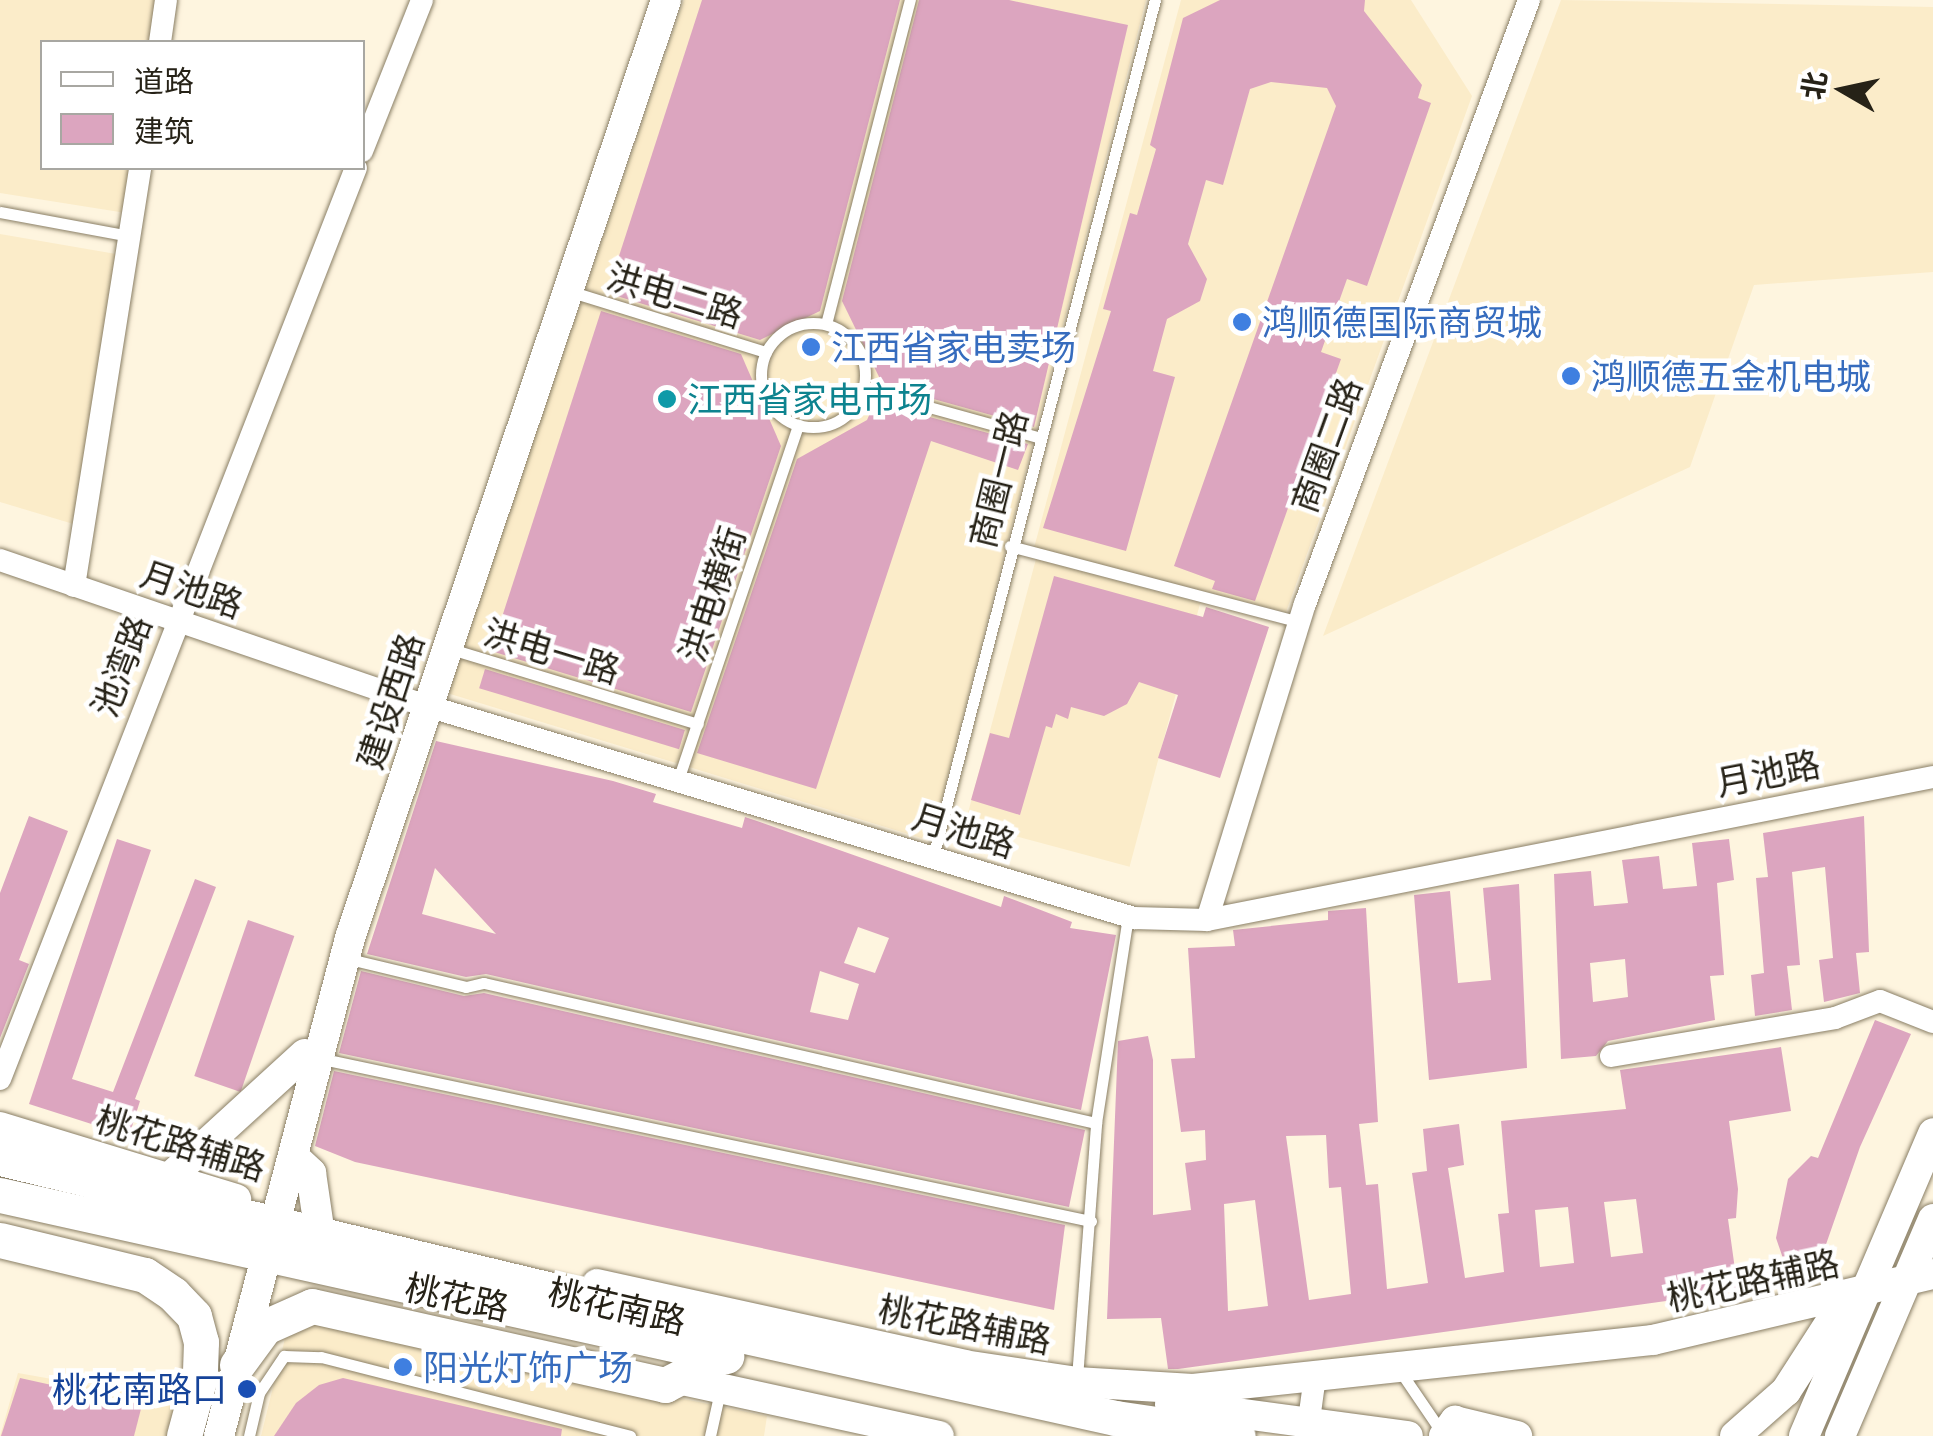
<!DOCTYPE html>
<html>
<head>
<meta charset="utf-8">
<style>
  body { margin:0 }
  #map { position:relative; width:1933px; height:1436px; overflow:hidden; background:#fef5df; font-family:Manrope,"Noto Sans SC",sans-serif }
  div>[style] { position:absolute }
  [style*='--x'] { left:calc(var(--x)*1px); top:calc(var(--y)*1px); width:calc(var(--w)*1px); rotate:calc(var(--a)*1deg) }
  .built>* { inset:0; background:#fbecc9; transform-origin:0 0 }
  .building>* { inset:0; background:#dca5bf; transform-origin:0 0 }
  .roads { filter:drop-shadow(0 0 2px #897e65) drop-shadow(0 0 2px #897e65) }
  .lane>* { height:11px; margin:-5.5px; padding:0 5.5px; transform-origin:5.5px; border-radius:5.5px; background:#fff }
  .lane>.ring { margin:-5.5px; padding:0; box-sizing:content-box; background:none; border:11px solid #fff; border-radius:50% }
  .street>* { height:22px; margin:-11px; padding:0 11px; transform-origin:11px; border-radius:11px; background:#fff }
  .secondary>* { height:30px; margin:-15px; padding:0 15px; transform-origin:15px; border-radius:15px; background:#fff }
  .primary>* { height:35px; margin:-17.5px; padding:0 17.5px; transform-origin:17.5px; border-radius:17.5px; background:#fff }
  .dots>* { width:28px; height:28px; translate:-50% -50%; box-sizing:border-box; border:5px solid #fff; border-radius:50% }
  span { translate:-50% -50%; white-space:nowrap; text-align:center; line-height:1.15; -webkit-text-stroke:9px #fff; paint-order:stroke }
  .street-label { font-size:35px; color:#262217 }
  .shop-label { font-size:35px; color:#366cbe }
  .left { translate:0 -50%; text-align:left }
  .culture-label { font-size:35px; color:#0d838f }
  .transit-label { font-size:35px; color:#164399 }
  .right { translate:-100% -50%; text-align:right }
  .legend { position:absolute; left:40px; top:40px; width:325px; height:130px; box-sizing:border-box; background:#fff; border:2px solid #a8a7a2; margin:0; padding:12px 18px; list-style:none; font-size:30px; color:#262217 }
  .legend li { display:flex; align-items:center; gap:20px; height:50px }
  .legend b { width:50px; border:2px solid #a8a7a2 }
  .north { position:absolute; left:1793px; top:40px; width:100px; height:100px; -webkit-text-stroke:8px #fff; paint-order:stroke; rotate:279deg; font-size:28px; font-weight:700; line-height:40px; text-align:center; color:#262217 }
  .north::after { content:''; display:block; margin:auto; width:35px; height:45px; background:#262217; clip-path:polygon(50% 0,100% 100%,50% 72%,0 100%) }
</style>
</head>
<body>
<div id="map">
  <div class="built">
    <i style="clip-path:polygon(0 0,157px 0,151px 42px,42px 42px,42px 168px,133px 168px,126px 213px,0 193px)"></i>
    <i style="clip-path:polygon(684px 0,1146px 0,931px 841px,447px 693px)"></i>
    <i style="clip-path:polygon(1181px 0,1411px 0,1472px 96px,1286px 612px,1034px 548px)"></i>
    <i style="clip-path:polygon(1561px 0,1933px 7px,1933px 272px,1754px 285px,1690px 467px,1323px 636px)"></i>
    <i style="clip-path:polygon(0 234px,116px 254px,80px 526px,0 502px)"></i>
    <i style="left:1036px;top:559px;width:170px;height:273px;rotate:15deg"></i>
    <i style="clip-path:polygon(290px 1318px,767px 1416px,764px 1436px,261px 1436px)"></i>
    <i style="clip-path:polygon(18px 1373px,176px 1401px,167px 1436px,0 1436px)"></i>
  </div>
  <div class="building">
    <i style="clip-path:polygon(702px 0,900px 0,820px 311px,760px 340px,607px 293px)"></i>
    <i style="clip-path:polygon(919px 0,1009px 0,1128px 25px,1034px 427px,883px 385px,842px 301px)"></i>
    <i style="clip-path:polygon(1220px 0,1365px 0,1364px 11px,1422px 85px,1418px 98px,1431px 103px,1367px 286px,1347px 279px,1321px 352px,1341px 359px,1255px 601px,1212px 589px,1215px 581px,1174px 566px,1336px 106px,1327px 88px,1271px 82px,1250px 89px,1223px 185px,1206px 180px,1188px 244px,1207px 279px,1200px 301px,1167px 319px,1153px 371px,1175px 377px,1126px 551px,1043px 528px,1111px 311px,1103px 309px,1130px 213px,1137px 215px,1156px 149px,1150px 145px,1183px 18px)"></i>
    <i style="clip-path:polygon(601px 311px,741px 354px,781px 446px,691px 712px,491px 651px)"></i>
    <i style="clip-path:polygon(875px 402px,1028px 444px,1018px 470px,931px 441px,816px 789px,697px 753px,797px 459px,867px 420px)"></i>
    <i style="clip-path:polygon(1054px 576px,1203px 617px,1206px 607px,1269px 627px,1220px 778px,1158px 758px,1178px 695px,1139px 682px,1127px 704px,1104px 716px,1071px 707px,1068px 719px,1056px 714px,1052px 728px,1046px 726px,1020px 815px,971px 800px,990px 733px,1009px 738px)"></i>
    <i style="left:485px;top:669px;width:209px;height:20px;rotate:17deg"></i>
    <i style="clip-path:polygon(evenodd,436px 741px,613px 781px,656px 794px,653px 802px,742px 828px,745px 817px,760px 822px,1001px 907px,1004px 896px,1072px 922px,1070px 928px,1116px 935px,1081px 1110px,486px 974px,466px 977px,367px 954px,436px 741px,435px 868px,445px 879px,496px 934px,422px 914px,435px 868px,436px 741px,858px 927px,889px 938px,875px 973px,844px 963px,858px 927px,436px 741px,820px 971px,859px 984px,848px 1020px,810px 1012px,820px 971px)"></i>
    <i style="clip-path:polygon(29px 816px,68px 831px,19px 960px,29px 964px,0 1038px,0 893px)"></i>
    <i style="clip-path:polygon(1864px 816px,1869px 952px,1856px 953px,1860px 993px,1824px 1002px,1819px 960px,1833px 958px,1825px 867px,1792px 872px,1800px 965px,1787px 966px,1792px 1010px,1755px 1016px,1751px 975px,1764px 973px,1756px 878px,1768px 877px,1763px 833px)"></i>
    <i style="clip-path:polygon(117px 839px,151px 850px,72px 1079px,113px 1092px,195px 879px,216px 887px,135px 1099px,140px 1101px,129px 1136px,29px 1104px)"></i>
    <i style="clip-path:polygon(evenodd,1729px 839px,1734px 880px,1717px 883px,1724px 975px,1710px 976px,1715px 1020px,1608px 1041px,1596px 1056px,1561px 1059px,1554px 874px,1591px 871px,1594px 906px,1628px 903px,1622px 860px,1659px 856px,1663px 889px,1697px 886px,1692px 843px,1729px 839px,1625px 959px,1628px 997px,1593px 1002px,1590px 963px,1625px 959px)"></i>
    <i style="clip-path:polygon(1519px 884px,1527px 1068px,1429px 1080px,1414px 895px,1450px 891px,1458px 983px,1491px 980px,1483px 888px)"></i>
    <i style="clip-path:polygon(evenodd,1366px 908px,1378px 1122px,1359px 1124px,1366px 1185px,1378px 1184px,1387px 1289px,1428px 1283px,1412px 1173px,1427px 1171px,1423px 1129px,1459px 1124px,1464px 1165px,1448px 1168px,1465px 1278px,1504px 1272px,1498px 1214px,1509px 1213px,1501px 1121px,1626px 1109px,1620px 1070px,1781px 1047px,1791px 1111px,1729px 1121px,1738px 1189px,1736px 1218px,1728px 1219px,1738px 1291px,1178px 1369px,1168px 1369px,1161px 1318px,1107px 1319px,1118px 1041px,1148px 1036px,1153px 1060px,1153px 1215px,1191px 1210px,1185px 1163px,1206px 1160px,1205px 1130px,1181px 1132px,1171px 1059px,1195px 1058px,1188px 948px,1235px 946px,1233px 930px,1328px 920px,1328px 911px,1366px 908px,1326px 1135px,1329px 1188px,1341px 1187px,1351px 1294px,1309px 1300px,1286px 1136px,1326px 1135px,1366px 908px,1636px 1199px,1643px 1253px,1611px 1257px,1604px 1202px,1636px 1199px,1366px 908px,1255px 1200px,1268px 1306px,1228px 1311px,1224px 1204px,1255px 1200px,1366px 908px,1568px 1207px,1574px 1263px,1540px 1267px,1535px 1210px,1568px 1207px)"></i>
    <i style="left:248px;top:920px;width:49px;height:165px;rotate:19deg"></i>
    <i style="clip-path:polygon(361px 971px,464px 996px,484px 993px,1085px 1130px,1069px 1207px,339px 1053px)"></i>
    <i style="clip-path:polygon(1875px 1020px,1911px 1034px,1860px 1147px,1816px 1273px,1791px 1282px,1776px 1238px,1788px 1179px,1811px 1156px,1818px 1158px)"></i>
    <i style="clip-path:polygon(334px 1071px,1065px 1225px,1054px 1310px,355px 1162px,315px 1146px)"></i>
    <i style="clip-path:polygon(20px 1378px,142px 1405px,134px 1436px,1px 1436px)"></i>
    <i style="clip-path:polygon(343px 1378px,562px 1429px,561px 1436px,274px 1436px,296px 1403px,319px 1385px)"></i>
  </div>
  <div class="roads">
    <div class="lane">
      <i style="--x:0;--y:212;--w:131;--a:10.5"></i>
      <i style="--x:572;--y:292;--w:203;--a:17.2"></i>
      <i class="ring" style="left:761px;top:323px;width:93px;height:93px"></i>
      <i style="--x:826;--y:324;--w:335;--a:-75.5"></i>
      <i style="--x:864;--y:389;--w:180;--a:15.5"></i>
      <i style="--x:1010;--y:546;--w:299;--a:14.7"></i>
      <i style="--x:448;--y:648;--w:261;--a:16.9"></i>
      <i style="--x:678;--y:780;--w:375;--a:-71.3"></i>
      <i style="--x:933;--y:857;--w:885;--a:-75.48"></i>
      <i style="--x:345;--y:958;--w:124;--a:13.5"></i>
      <i style="--x:466;--y:987;--w:18;--a:-13"></i>
      <i style="--x:484;--y:983;--w:628;--a:12.89"></i>
      <i style="--x:318;--y:1058;--w:790;--a:11.91"></i>
      <i style="--x:1400;--y:1371;--w:76;--a:55.7"></i>
      <i style="--x:1077;--y:1378;--w:256;--a:-85.7"></i>
      <i style="--x:1096;--y:1123;--w:209;--a:-81.2"></i>
      <i style="--x:249;--y:1436;--w:44;--a:-76.9"></i>
      <i style="--x:259;--y:1393;--w:45;--a:-56"></i>
      <i style="--x:284;--y:1356;--w:37;--a:2"></i>
      <i style="--x:321;--y:1357;--w:319;--a:14.3"></i>
      <i style="--x:710;--y:1436;--w:46;--a:-77.5"></i>
    </div>
    <div class="street">
      <i style="--x:160;--y:42;--w:42;--a:-81.9"></i>
      <i style="--x:362;--y:151;--w:162;--a:-68.3"></i>
      <i style="--x:0;--y:560;--w:438;--a:18.9"></i>
      <i style="--x:414;--y:702;--w:752;--a:16.7"></i>
      <i style="--x:1134;--y:918;--w:73;--a:1.6"></i>
      <i style="--x:1207;--y:920;--w:740;--a:-11.14"></i>
      <i style="--x:74;--y:586;--w:423;--a:-81"></i>
      <i style="--x:1207;--y:920;--w:331;--a:-72.8"></i>
      <i style="--x:1305;--y:604;--w:644;--a:-69.65"></i>
      <i style="--x:1611;--y:1056;--w:227;--a:-9.6"></i>
      <i style="--x:1835;--y:1018;--w:48;--a:-20.7"></i>
      <i style="--x:1880;--y:1001;--w:57;--a:21.6"></i>
      <i style="--x:0;--y:1079;--w:978;--a:-68.66"></i>
      <i style="--x:1309;--y:1420;--w:44;--a:-82.2"></i>
    </div>
    <div class="secondary">
      <i style="--x:0;--y:1127;--w:247;--a:17"></i>
      <i style="--x:293;--y:1156;--w:25;--a:43"></i>
      <i style="--x:311;--y:1173;--w:49;--a:81.7"></i>
      <i style="--x:169;--y:1178;--w:184;--a:-42.4"></i>
      <i style="--x:597;--y:1284;--w:376;--a:12.4"></i>
      <i style="--x:964;--y:1365;--w:113;--a:8.6"></i>
      <i style="--x:1076;--y:1382;--w:117;--a:3.4"></i>
      <i style="--x:1193;--y:1389;--w:463;--a:-6.1"></i>
      <i style="--x:1653;--y:1340;--w:288;--a:-13.3"></i>
      <i style="--x:678;--y:1379;--w:267;--a:12.3"></i>
      <i style="--x:1170;--y:1404;--w:240;--a:7.7"></i>
      <i style="--x:219;--y:1436;--w:515;--a:-75.26"></i>
      <i style="--x:350;--y:938;--w:990;--a:-71.38"></i>
      <i style="--x:1444;--y:1436;--w:19;--a:-54"></i>
      <i style="--x:1455;--y:1421;--w:64;--a:13.6"></i>
      <i style="--x:1735;--y:1436;--w:68;--a:-41.4"></i>
      <i style="--x:1786;--y:1391;--w:111;--a:-57.2"></i>
      <i style="--x:1804;--y:1436;--w:329;--a:-66.9"></i>
      <i style="--x:1840;--y:1436;--w:236;--a:-66.8"></i>
    </div>
    <div class="primary">
      <i style="--x:0;--y:1158;--w:748;--a:13.46"></i>
      <i style="--x:727;--y:1332;--w:398;--a:12.5"></i>
      <i style="--x:1116;--y:1418;--w:123;--a:8.4"></i>
      <i style="--x:0;--y:1195;--w:744;--a:12.5"></i>
      <i style="--x:0;--y:1240;--w:149;--a:13.6"></i>
      <i style="--x:145;--y:1275;--w:34;--a:34"></i>
      <i style="--x:173;--y:1294;--w:30;--a:46"></i>
      <i style="--x:194;--y:1316;--w:27;--a:75"></i>
      <i style="--x:201;--y:1342;--w:35;--a:92"></i>
      <i style="--x:200;--y:1377;--w:61;--a:105.2"></i>
      <i style="--x:237;--y:1365;--w:47;--a:-53.6"></i>
      <i style="--x:265;--y:1327;--w:51;--a:-24.1"></i>
      <i style="--x:312;--y:1306;--w:362;--a:12.6"></i>
      <i style="--x:665;--y:1385;--w:65;--a:-27.3"></i>
    </div>
  </div>
  <div class="dots">
    <i style="left:1242px;top:322px;background:#3f7fe0"></i>
    <i style="left:811px;top:347px;background:#3f7fe0"></i>
    <i style="left:1571px;top:376px;background:#3f7fe0"></i>
    <i style="left:667px;top:399px;background:#0f9aa8"></i>
    <i style="left:403px;top:1367px;background:#3f7fe0"></i>
    <i style="left:247px;top:1389px;background:#1a4fb4"></i>
  </div>
  <div class="street-label">
    <span style="left:675px;top:295px;rotate:17deg">洪电二路</span>
    <span style="left:1326px;top:445px;rotate:-70deg">商圈二路</span>
    <span style="left:998px;top:479px;rotate:-76deg">商圈一路</span>
    <span style="left:192px;top:589px;rotate:19deg">月池路</span>
    <span style="left:712px;top:594px;rotate:-72deg">洪电横街</span>
    <span style="left:552px;top:651px;rotate:17deg">洪电一路</span>
    <span style="left:121px;top:666px;rotate:-69deg">池湾路</span>
    <span style="left:390px;top:701px;rotate:-72deg">建设西路</span>
    <span style="left:1768px;top:773px;rotate:-11deg">月池路</span>
    <span style="left:964px;top:830px;rotate:17deg">月池路</span>
    <span style="left:181px;top:1143px;rotate:17deg">桃花路辅路</span>
    <span style="left:1753px;top:1280px;rotate:-12deg">桃花路辅路</span>
    <span style="left:457px;top:1297px;rotate:12deg">桃花路</span>
    <span style="left:617px;top:1306px;rotate:13deg">桃花南路</span>
    <span style="left:965px;top:1324px;rotate:11deg">桃花路辅路</span>
  </div>
  <div class="shop-label">
    <span class="left" style="left:1262px;top:322px">鸿顺德国际商贸城</span>
    <span class="left" style="left:831px;top:347px">江西省家电卖场</span>
    <span class="left" style="left:1591px;top:376px">鸿顺德五金机电城</span>
    <span class="left" style="left:423px;top:1367px">阳光灯饰广场</span>
  </div>
  <div class="culture-label">
    <span class="left" style="left:687px;top:399px">江西省家电市场</span>
  </div>
  <div class="transit-label">
    <span class="right" style="left:227px;top:1389px">桃花南路口</span>
  </div>
  <ul class="legend">
  <li><b style="height:12px;background:#fff"></b>道路</li>
  <li><b style="height:28px;background:#dca5bf"></b>建筑</li>
  </ul>
  <div class="north">北</div>
</div>
</body>
</html>
